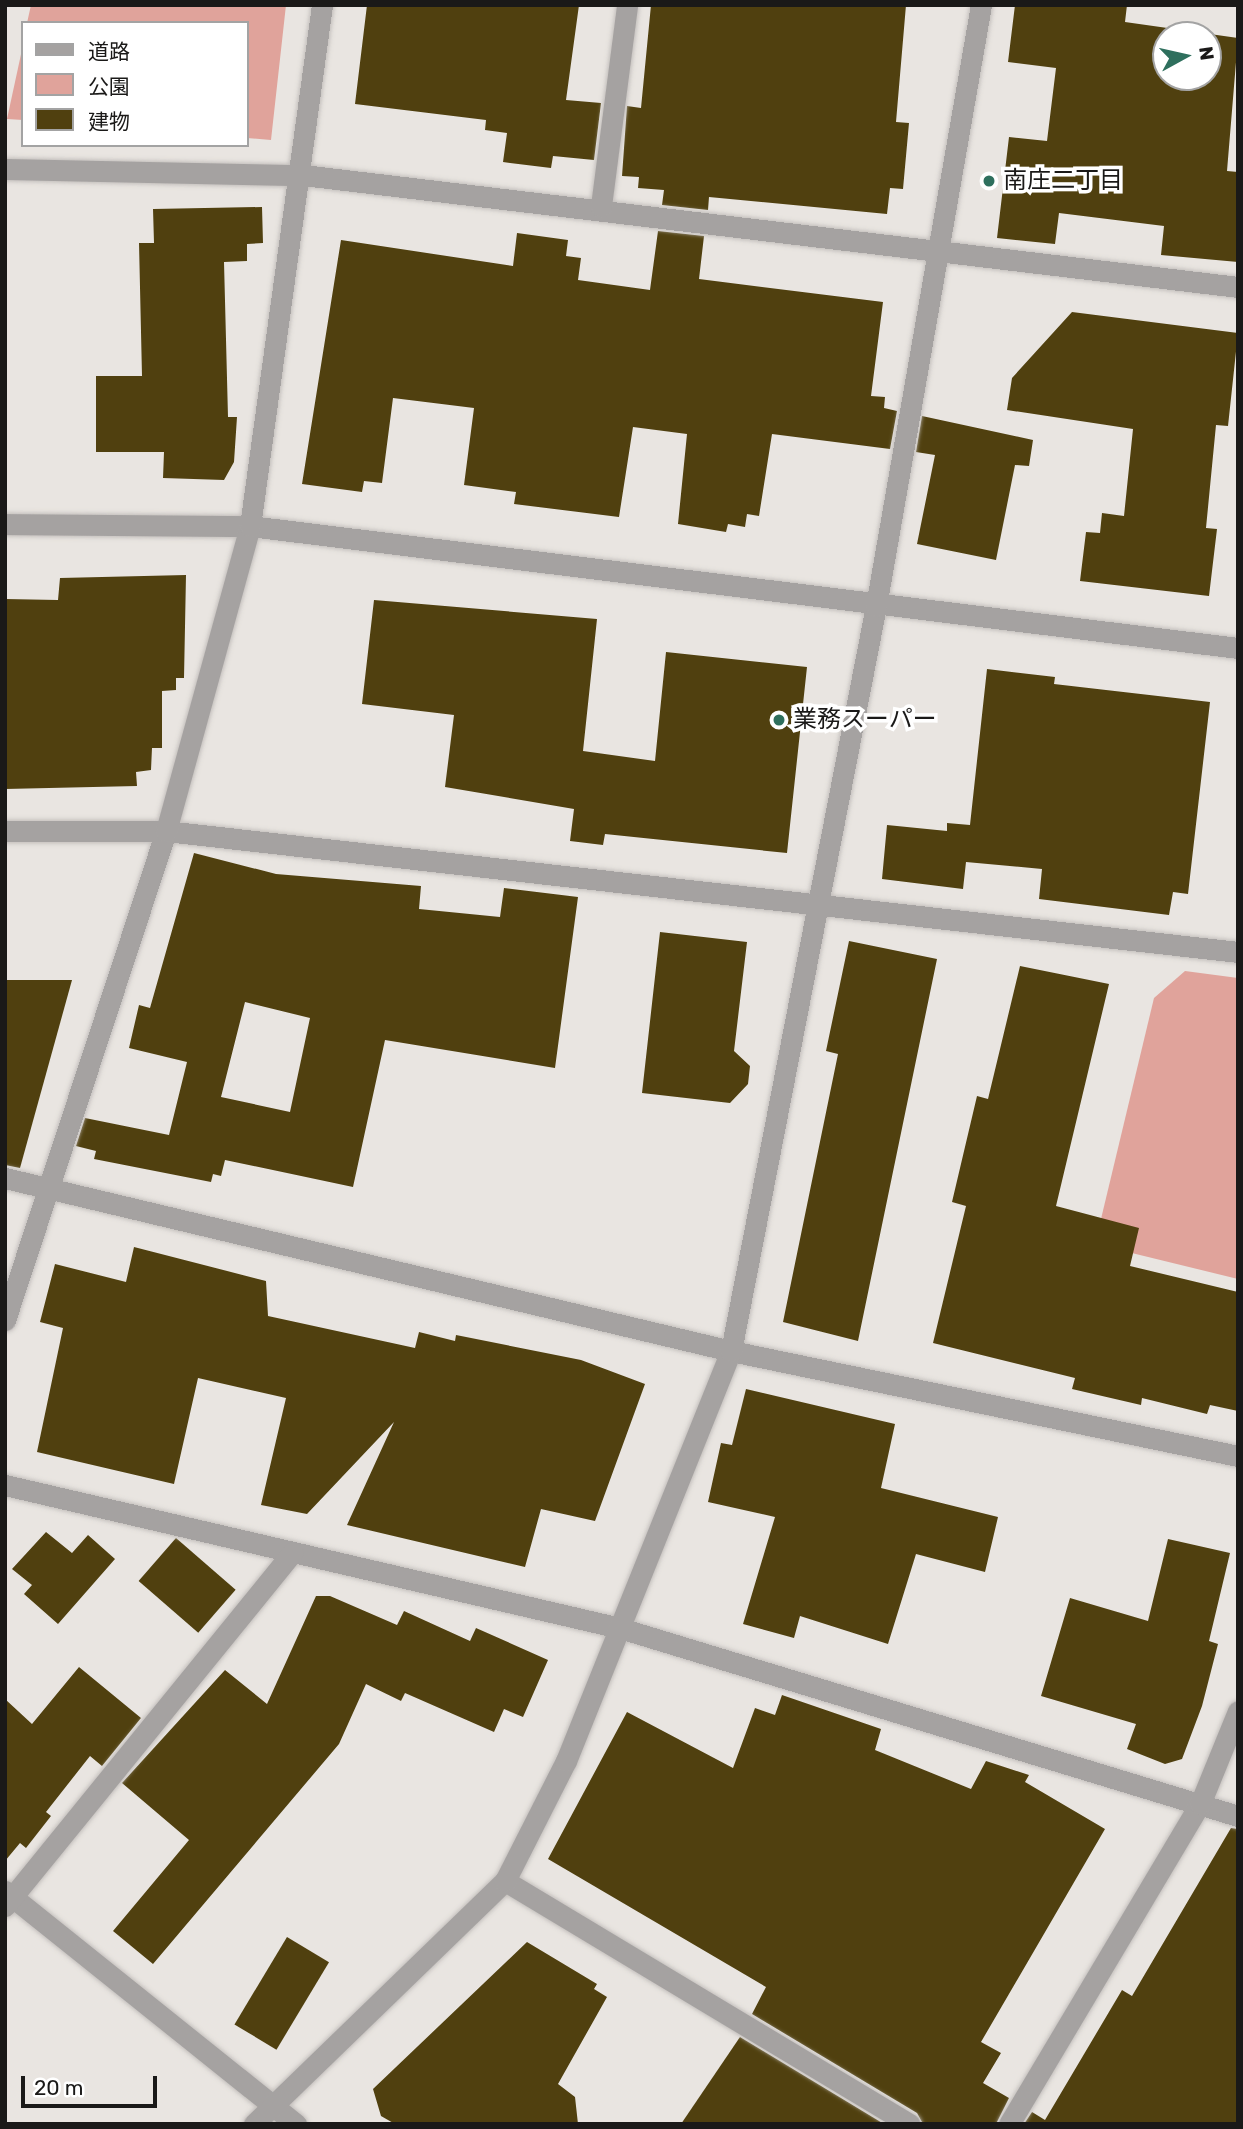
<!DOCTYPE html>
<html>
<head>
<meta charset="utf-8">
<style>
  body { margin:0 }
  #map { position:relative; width:1243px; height:2129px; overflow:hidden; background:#e9e5e1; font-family:Rubik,"Noto Sans JP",sans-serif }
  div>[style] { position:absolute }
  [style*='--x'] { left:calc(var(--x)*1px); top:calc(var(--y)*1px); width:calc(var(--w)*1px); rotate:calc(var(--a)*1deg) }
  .green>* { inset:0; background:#e0a39b }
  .building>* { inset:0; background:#50400f; transform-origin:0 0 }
  .roads { filter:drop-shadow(0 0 2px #c4c0bd) drop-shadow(0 0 2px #c4c0bd) }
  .minor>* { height:21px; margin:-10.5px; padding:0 10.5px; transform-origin:10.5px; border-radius:10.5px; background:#a5a2a1 }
  .dots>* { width:19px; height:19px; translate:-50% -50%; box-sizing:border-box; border:4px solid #fff; border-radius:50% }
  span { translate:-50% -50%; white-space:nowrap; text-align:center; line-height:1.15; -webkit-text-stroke:7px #fff; paint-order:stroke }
  .poi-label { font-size:24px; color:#1a1918 }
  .left { translate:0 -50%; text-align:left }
  .frame { position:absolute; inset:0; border:7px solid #1a1918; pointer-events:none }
  .legend { position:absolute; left:21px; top:21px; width:228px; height:126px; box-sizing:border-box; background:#fff; border:2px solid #a3a3a3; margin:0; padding:9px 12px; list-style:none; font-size:21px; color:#1a1918 }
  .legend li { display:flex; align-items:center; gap:14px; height:35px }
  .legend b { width:35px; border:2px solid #a3a3a3 }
  .north { position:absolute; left:1152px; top:21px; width:70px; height:70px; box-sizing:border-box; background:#fff; border:2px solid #a3a3a3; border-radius:50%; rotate:82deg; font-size:19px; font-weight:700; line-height:28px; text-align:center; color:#1a1918 }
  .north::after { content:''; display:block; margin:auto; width:24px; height:32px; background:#2e6f5d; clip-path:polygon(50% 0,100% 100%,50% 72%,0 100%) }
  .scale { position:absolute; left:21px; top:2076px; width:136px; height:32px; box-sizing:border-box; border:4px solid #1a1918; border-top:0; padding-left:9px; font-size:21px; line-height:24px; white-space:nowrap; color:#1a1918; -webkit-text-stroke:5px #fff; paint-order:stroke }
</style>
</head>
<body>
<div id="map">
  <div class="green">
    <i style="clip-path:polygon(31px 5px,286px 5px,271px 140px,247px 138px,247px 23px,27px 23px)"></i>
    <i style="clip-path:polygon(23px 45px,23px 120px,7px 119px)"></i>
    <i style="clip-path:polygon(1185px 971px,1238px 978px,1238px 1279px,1095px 1244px,1154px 998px)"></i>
  </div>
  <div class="building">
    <i style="clip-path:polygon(367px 5px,579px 5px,566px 100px,601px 103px,594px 160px,553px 156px,551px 168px,503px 162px,507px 133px,485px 130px,486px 120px,355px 104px)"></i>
    <i style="clip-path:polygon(651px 5px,906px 5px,896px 122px,909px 123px,903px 189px,890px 188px,887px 214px,709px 197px,708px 210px,662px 205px,664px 190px,638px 188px,639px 177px,622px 176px,627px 106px,641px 108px)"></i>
    <i style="clip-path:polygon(evenodd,1015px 5px,1127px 5px,1125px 22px,1238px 38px,1227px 171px,1238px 172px,1238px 262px,1161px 255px,1164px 226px,1059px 213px,1055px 244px,997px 238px,1009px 137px,1047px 141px,1056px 68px,1008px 62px,1015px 5px,1166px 35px,1208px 35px,1208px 77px,1166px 77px,1166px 35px)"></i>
    <i style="clip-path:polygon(262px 207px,263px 243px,247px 244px,247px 261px,224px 262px,228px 417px,237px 417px,234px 462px,224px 480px,163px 478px,164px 452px,96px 452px,96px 376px,142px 376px,139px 243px,154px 243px,153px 209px)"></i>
    <i style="clip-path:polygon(658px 231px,704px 236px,699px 279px,883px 302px,871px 396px,885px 397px,884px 408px,897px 411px,890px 449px,772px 434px,759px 516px,747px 514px,745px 527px,728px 524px,726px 532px,678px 524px,687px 434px,633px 427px,619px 517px,514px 504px,516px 492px,464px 485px,474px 408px,393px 398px,382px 483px,364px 481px,362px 492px,302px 484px,341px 240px,513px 266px,517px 233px,568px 240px,566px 256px,581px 258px,578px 280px,650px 290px)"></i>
    <i style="clip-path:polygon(1072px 312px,1238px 333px,1228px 426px,1216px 425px,1206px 528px,1217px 529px,1209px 596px,1080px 581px,1086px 532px,1100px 533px,1102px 513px,1124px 516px,1133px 429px,1007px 410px,1012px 378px)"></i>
    <i style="clip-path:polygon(922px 416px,1033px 440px,1029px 466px,1015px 465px,996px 560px,917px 544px,935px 455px,916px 452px)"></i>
    <i style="clip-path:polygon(186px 575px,184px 678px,176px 678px,176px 690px,162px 691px,162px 748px,152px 748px,151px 770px,136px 772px,137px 786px,5px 789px,5px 599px,58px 600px,60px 578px)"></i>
    <i style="clip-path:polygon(374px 600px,597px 619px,583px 751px,655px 761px,666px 652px,807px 667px,787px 853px,605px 834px,603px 845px,570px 841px,574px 809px,445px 787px,454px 715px,362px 704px)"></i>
    <i style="clip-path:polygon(987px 669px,1055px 677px,1054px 684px,1210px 702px,1188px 894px,1173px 892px,1169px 915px,1039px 899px,1042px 869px,966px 862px,963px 889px,882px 879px,887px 825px,947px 831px,947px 823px,970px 825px)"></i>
    <i style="clip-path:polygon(evenodd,194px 853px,276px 874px,421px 886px,419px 909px,500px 917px,504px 888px,578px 897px,555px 1068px,385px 1040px,353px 1187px,225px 1160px,221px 1176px,213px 1174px,211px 1182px,94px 1159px,96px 1151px,76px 1146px,85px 1118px,169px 1135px,187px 1062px,129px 1048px,139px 1005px,150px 1008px,194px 853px,245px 1002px,310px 1018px,290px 1112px,221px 1097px,245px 1002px)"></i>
    <i style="clip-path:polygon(660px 932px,747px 942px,734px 1051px,750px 1066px,748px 1084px,730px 1103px,642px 1093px)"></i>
    <i style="clip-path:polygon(849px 941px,937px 959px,858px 1341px,783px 1322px,838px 1054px,826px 1051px)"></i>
    <i style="clip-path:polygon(1020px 966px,1109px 984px,1056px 1206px,1139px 1228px,1130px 1266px,1238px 1292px,1238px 1411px,1210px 1405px,1207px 1414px,1142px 1398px,1141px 1405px,1072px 1389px,1075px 1378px,933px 1343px,966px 1206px,952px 1202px,977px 1096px,988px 1099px)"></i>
    <i style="clip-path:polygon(5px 980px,72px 980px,20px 1168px,5px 1165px)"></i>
    <i style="clip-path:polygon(134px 1247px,266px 1281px,268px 1316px,415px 1348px,419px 1332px,455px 1341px,456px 1335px,581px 1360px,645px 1384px,595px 1521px,541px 1509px,525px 1567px,347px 1525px,394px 1422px,307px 1514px,261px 1505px,286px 1398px,198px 1378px,174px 1484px,37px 1452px,63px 1328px,40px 1322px,55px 1264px,126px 1282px)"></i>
    <i style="clip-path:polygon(746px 1389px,895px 1424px,881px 1488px,998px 1517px,985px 1572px,916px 1554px,888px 1644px,800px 1616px,794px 1638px,743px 1624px,775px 1517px,708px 1502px,721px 1443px,732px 1445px)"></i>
    <i style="clip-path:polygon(46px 1532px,72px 1553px,88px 1535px,115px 1559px,58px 1624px,24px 1594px,32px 1585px,12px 1569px)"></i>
    <i style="left:176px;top:1538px;width:79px;height:57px;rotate:41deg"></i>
    <i style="clip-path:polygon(1168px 1539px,1230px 1553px,1209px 1641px,1218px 1644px,1202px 1706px,1182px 1759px,1165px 1764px,1127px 1749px,1136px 1724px,1041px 1696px,1070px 1598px,1148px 1621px)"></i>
    <i style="clip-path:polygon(316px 1596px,330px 1596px,397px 1625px,404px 1611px,470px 1641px,476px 1628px,548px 1660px,523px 1717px,504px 1709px,494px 1732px,405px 1693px,401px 1701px,366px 1684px,339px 1744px,153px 1964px,113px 1931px,189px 1840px,122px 1783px,225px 1670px,267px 1704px)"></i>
    <i style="clip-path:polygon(79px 1667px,141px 1718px,102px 1766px,90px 1756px,46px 1812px,51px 1816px,26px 1848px,20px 1843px,5px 1861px,5px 1699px,32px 1724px)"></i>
    <i style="clip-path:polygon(782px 1695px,881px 1729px,875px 1750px,971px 1789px,986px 1761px,1029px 1775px,1025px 1782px,1105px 1829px,981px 2042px,1001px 2053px,983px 2083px,1009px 2098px,996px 2124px,923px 2124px,917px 2113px,752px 2014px,766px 1987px,548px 1859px,627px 1712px,733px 1768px,755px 1708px,775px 1715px)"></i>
    <i style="clip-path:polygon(1231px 1828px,1238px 1829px,1238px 2124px,1024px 2124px,1032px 2112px,1045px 2120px,1122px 1990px,1132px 1996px)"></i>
    <i style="left:287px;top:1937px;width:49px;height:102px;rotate:31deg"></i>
    <i style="clip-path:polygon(527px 1942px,597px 1984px,594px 1989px,607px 1997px,558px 2084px,575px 2097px,578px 2124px,395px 2124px,381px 2116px,373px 2089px)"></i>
    <i style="clip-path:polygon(740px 2037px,884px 2124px,681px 2124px)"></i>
  </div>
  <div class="roads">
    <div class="minor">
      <i style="--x:5;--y:169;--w:298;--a:1.2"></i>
      <i style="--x:303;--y:175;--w:942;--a:6.83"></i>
      <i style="--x:601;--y:206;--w:203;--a:-82.6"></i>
      <i style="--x:5;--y:524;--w:245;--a:0.5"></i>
      <i style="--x:250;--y:526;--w:996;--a:7.04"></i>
      <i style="--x:5;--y:831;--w:161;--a:0"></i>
      <i style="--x:166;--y:831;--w:1079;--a:6.44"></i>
      <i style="--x:5;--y:1178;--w:746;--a:13.4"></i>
      <i style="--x:731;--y:1351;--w:518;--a:11.7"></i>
      <i style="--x:5;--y:1320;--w:515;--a:-71.78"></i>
      <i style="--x:166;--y:831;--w:316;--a:-74.6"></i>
      <i style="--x:250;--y:526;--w:526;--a:-82.13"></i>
      <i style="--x:5;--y:1485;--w:631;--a:13.09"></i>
      <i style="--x:620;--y:1628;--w:646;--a:16.92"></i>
      <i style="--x:505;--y:1881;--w:472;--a:31"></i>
      <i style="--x:5;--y:1891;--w:373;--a:38.7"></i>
      <i style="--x:5;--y:1906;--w:456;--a:-50.9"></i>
      <i style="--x:254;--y:2124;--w:349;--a:-44.1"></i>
      <i style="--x:505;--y:1881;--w:135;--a:-63.1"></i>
      <i style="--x:566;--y:1761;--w:442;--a:-68.1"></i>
      <i style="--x:731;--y:1351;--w:759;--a:-78.99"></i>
      <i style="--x:876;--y:606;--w:610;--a:-80.09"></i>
      <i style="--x:1009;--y:2124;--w:373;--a:-59.2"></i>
      <i style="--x:1200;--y:1804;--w:100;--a:-67.8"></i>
    </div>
  </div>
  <div class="dots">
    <i style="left:989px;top:181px;background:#2e6f5d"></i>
    <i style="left:779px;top:720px;background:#2e6f5d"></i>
  </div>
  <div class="poi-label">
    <span class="left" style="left:1003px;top:181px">南庄二丁目</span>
    <span class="left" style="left:793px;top:720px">業務スーパー</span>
  </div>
  <div class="frame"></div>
  <ul class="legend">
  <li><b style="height:9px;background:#a5a2a1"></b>道路</li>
  <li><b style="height:19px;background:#e0a39b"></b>公園</li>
  <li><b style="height:19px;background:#50400f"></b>建物</li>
  </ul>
  <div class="north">N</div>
  <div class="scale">20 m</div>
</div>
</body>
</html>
